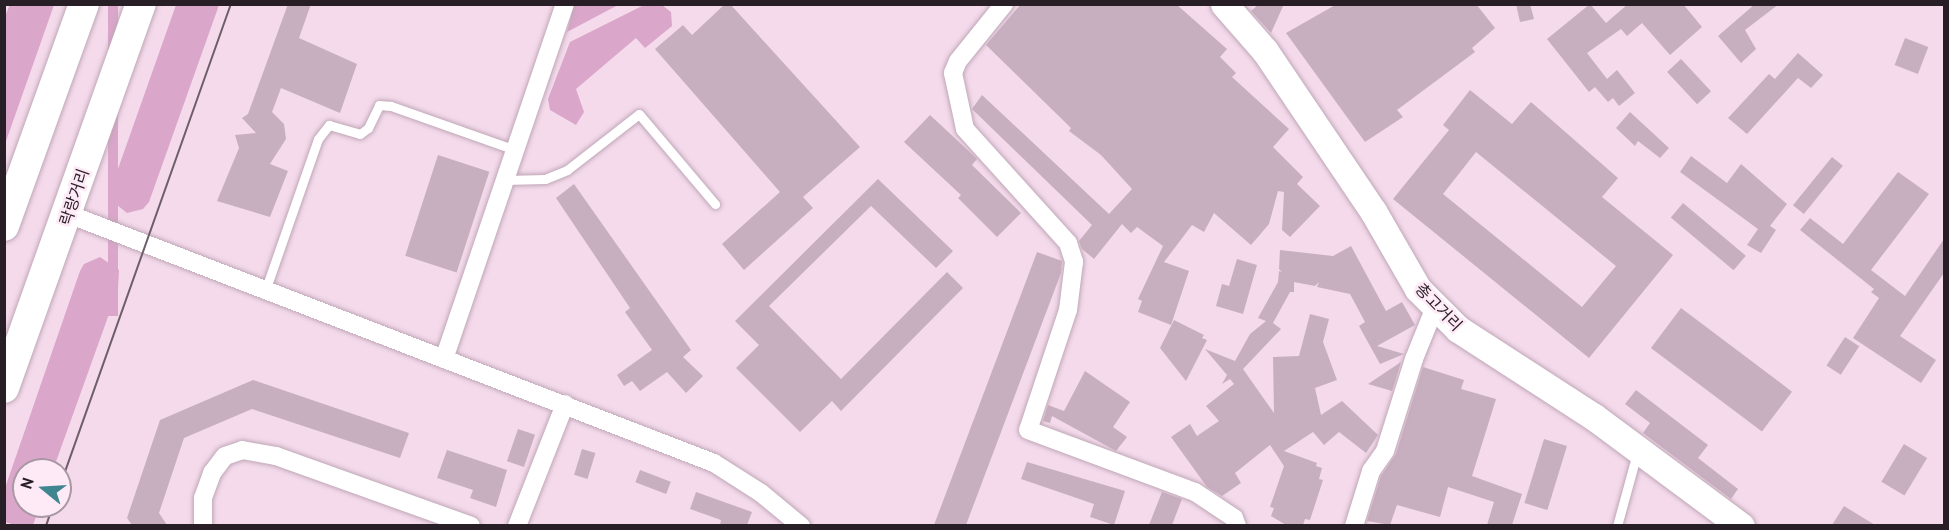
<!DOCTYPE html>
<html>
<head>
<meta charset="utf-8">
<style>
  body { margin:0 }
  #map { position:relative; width:1949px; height:530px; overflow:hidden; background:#f4daeb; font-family:"PT Sans","Noto Sans KR",sans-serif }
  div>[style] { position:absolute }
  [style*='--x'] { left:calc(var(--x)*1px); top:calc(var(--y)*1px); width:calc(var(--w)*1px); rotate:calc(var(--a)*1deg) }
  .green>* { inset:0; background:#daa6ca; transform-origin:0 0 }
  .building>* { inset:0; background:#c8afc0; transform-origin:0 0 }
  .roads { filter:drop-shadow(0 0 2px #bfa7b7) drop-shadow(0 0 2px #bfa7b7) }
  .lane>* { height:9px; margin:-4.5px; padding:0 4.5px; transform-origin:4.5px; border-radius:4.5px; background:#fff }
  .street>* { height:18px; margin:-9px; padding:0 9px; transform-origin:9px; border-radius:9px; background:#fff }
  .secondary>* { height:27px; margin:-13.5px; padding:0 13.5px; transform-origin:13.5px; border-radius:13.5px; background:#fff }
  .primary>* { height:30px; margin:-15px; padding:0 15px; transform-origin:15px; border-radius:15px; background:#fff }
  .tram>* { height:1.5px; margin:-0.75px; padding:0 0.75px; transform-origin:0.75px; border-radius:0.75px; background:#6d5e69 }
  span { translate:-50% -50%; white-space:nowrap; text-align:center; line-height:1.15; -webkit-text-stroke:5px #fee9f7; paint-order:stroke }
  .street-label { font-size:16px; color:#281f26 }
  .frame { position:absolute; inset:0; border:6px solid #281f26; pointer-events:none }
  .north { position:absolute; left:12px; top:458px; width:60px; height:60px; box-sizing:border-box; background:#fee9f7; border:2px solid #a898a3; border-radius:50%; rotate:288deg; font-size:16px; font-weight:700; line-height:24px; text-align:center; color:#281f26 }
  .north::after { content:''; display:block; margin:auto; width:21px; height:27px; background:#3e858f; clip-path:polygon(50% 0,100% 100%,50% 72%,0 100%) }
</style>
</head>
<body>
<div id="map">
  <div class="green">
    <i style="clip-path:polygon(10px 4px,54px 5px,5px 144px,4px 19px)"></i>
    <i style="left:108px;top:5px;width:10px;height:311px"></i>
    <i style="clip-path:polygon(176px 5px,219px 5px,149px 202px,143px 209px,127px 213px,112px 201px,113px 183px)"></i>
    <i style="clip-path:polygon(574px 5px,618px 5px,567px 32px)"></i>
    <i style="clip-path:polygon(644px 5px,662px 5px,671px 12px,672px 26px,645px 48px,636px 38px,576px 89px,584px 112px,576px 125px,550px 110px,548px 99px,570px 42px)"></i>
    <i style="clip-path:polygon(100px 257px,119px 270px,118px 289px,53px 470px,24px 470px,24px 506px,40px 506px,33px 525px,15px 525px,5px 522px,5px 488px,80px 271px,84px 264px)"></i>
  </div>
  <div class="building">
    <i style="clip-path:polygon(288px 4px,311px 4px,299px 38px,357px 64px,340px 113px,281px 88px,272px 112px,284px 124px,286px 139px,270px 164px,288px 171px,270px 217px,217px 201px,239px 148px,235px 135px,256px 133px,242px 118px,248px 114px)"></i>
    <i style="clip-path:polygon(725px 4px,730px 4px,860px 147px,803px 197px,813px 208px,744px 270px,722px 244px,780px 192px,655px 49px,683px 25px,692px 35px)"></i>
    <i style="clip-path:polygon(1021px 4px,1176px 4px,1227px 49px,1220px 57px,1236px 73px,1232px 77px,1289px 129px,1273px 147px,1303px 177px,1297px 184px,1320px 206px,1290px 237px,1282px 230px,1284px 192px,1278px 191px,1269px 224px,1251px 245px,1214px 213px,1204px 232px,1192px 225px,1164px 262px,1189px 271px,1171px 325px,1138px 312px,1142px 301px,1138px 299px,1163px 246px,1137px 227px,1131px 233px,1122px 224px,1094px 259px,1082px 249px,1079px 241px,1092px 225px,972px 109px,982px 95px,1109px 214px,1132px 189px,1101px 155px,1069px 131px,1071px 128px,986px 45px)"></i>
    <i style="clip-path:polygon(1259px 4px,1284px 4px,1271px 33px,1251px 11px)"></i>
    <i style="clip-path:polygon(1337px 4px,1476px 4px,1495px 28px,1472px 48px,1475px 52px,1397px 110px,1403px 117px,1365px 142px,1286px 33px)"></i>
    <i style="clip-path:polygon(1516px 4px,1530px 4px,1534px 19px,1520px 22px)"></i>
    <i style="clip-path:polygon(1590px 4px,1606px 23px,1628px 4px,1683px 4px,1702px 27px,1670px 55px,1642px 23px,1627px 36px,1621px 29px,1587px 53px,1607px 79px,1617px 70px,1635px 93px,1619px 106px,1613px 98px,1608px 102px,1595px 87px,1589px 92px,1547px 39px)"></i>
    <i style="clip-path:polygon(1755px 4px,1779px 4px,1745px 30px,1756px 49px,1741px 63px,1718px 36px)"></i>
    <i style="left:1905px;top:38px;width:25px;height:29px;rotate:21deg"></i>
    <i style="clip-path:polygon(1798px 53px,1823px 75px,1811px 88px,1798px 78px,1747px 134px,1728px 118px,1769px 74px,1775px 79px)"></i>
    <i style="left:1681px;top:59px;width:44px;height:19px;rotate:47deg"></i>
    <i style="clip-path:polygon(evenodd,1470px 90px,1512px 124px,1531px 102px,1618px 178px,1602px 197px,1673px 255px,1589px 358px,1393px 199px,1449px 130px,1443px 125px,1470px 90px,1476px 152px,1616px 266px,1582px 307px,1443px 194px,1476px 152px)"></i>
    <i style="clip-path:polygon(1630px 112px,1669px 148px,1660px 158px,1638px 141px,1635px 146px,1616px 128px)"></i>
    <i style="clip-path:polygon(930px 115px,974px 156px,977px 159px,972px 165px,1021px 213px,997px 237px,958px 198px,961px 195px,904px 142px)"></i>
    <i style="left:438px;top:155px;width:54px;height:106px;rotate:18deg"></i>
    <i style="clip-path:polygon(1691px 156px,1727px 183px,1741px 164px,1787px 204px,1770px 226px,1776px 230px,1761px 253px,1747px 245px,1758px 229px,1680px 172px)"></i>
    <i style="left:1832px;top:157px;width:14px;height:62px;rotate:39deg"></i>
    <i style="clip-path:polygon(1898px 172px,1929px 194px,1871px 270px,1905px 296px,1944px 239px,1944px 273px,1900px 336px,1936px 360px,1921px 383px,1853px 338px,1879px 298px,1871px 292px,1874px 289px,1800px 230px,1810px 218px,1843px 244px)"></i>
    <i style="clip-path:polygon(878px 179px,953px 251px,936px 268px,871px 206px,769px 306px,841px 379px,947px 272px,963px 288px,841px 411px,832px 401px,800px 432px,736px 368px,759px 345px,735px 321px)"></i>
    <i style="clip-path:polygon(574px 184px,691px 350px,683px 357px,703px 376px,686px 393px,667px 372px,640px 391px,632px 381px,624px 386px,617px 375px,652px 350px,625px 312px,630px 308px,556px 198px)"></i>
    <i style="left:1683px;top:203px;width:82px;height:19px;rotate:40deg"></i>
    <i style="clip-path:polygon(1351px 246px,1386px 311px,1402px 302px,1415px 325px,1377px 346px,1404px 354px,1380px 364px,1359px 326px,1365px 322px,1350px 294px,1317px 287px,1319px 282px,1315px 286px,1294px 282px,1294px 292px,1290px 292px,1273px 323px,1281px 329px,1243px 369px,1274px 413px,1273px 357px,1299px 356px,1310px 314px,1329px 319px,1323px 342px,1337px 380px,1315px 388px,1321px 415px,1342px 401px,1378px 435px,1366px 453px,1339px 432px,1324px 445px,1313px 432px,1284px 451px,1317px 463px,1316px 466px,1322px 468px,1319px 479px,1323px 480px,1310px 520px,1305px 519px,1303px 525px,1286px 525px,1271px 516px,1274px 508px,1270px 507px,1284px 466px,1270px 445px,1235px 473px,1241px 483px,1222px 496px,1207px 487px,1171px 437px,1190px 424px,1197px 436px,1219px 421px,1206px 406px,1234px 384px,1230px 379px,1222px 384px,1227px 375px,1205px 349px,1235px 361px,1250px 334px,1266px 321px,1258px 318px,1278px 282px,1279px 271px,1282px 272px,1279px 269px,1280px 250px,1333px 256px)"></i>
    <i style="clip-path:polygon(1037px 252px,1062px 261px,1061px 273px,966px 525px,934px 525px)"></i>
    <i style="clip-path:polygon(1237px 259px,1257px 265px,1243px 314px,1216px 306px,1222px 284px,1229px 286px)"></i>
    <i style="left:1681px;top:308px;width:139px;height:50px;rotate:37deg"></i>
    <i style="clip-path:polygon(1174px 320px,1204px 335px,1202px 338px,1207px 340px,1186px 381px,1160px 348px)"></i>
    <i style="left:1845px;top:337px;width:17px;height:34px;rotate:33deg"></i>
    <i style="clip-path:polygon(1401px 362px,1392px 391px,1368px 384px)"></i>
    <i style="clip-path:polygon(1423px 367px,1464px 380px,1461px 389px,1496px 399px,1472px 476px,1522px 494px,1512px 525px,1487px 525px,1494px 502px,1448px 487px,1440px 517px,1397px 505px,1390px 525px,1367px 521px,1381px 476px,1396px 454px)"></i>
    <i style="clip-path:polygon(1085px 371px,1130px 402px,1113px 427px,1127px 437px,1116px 451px,1052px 416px,1050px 423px,1043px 421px,1048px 405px,1064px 411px)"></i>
    <i style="clip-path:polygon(253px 380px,409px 433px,400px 458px,252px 409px,184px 438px,159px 513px,167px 525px,132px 525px,127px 518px,160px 420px)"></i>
    <i style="clip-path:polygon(1636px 390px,1708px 445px,1698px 458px,1738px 489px,1731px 499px,1643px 433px,1650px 423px,1625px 404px)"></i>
    <i style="left:518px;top:429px;width:18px;height:34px;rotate:19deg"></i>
    <i style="left:1544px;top:439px;width:24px;height:67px;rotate:17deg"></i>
    <i style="left:1904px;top:444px;width:27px;height:44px;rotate:31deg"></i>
    <i style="left:582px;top:449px;width:14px;height:27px;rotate:17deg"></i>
    <i style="clip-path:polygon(447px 450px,507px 470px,496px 507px,470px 498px,473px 490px,437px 478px)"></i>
    <i style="clip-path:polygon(1027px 462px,1125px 491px,1114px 525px,1090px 517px,1094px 504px,1021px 479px)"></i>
    <i style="left:640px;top:470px;width:33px;height:13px;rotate:21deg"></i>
    <i style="clip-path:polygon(696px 492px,752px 512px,747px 525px,720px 525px,721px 520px,690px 509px)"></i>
    <i style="clip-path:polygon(1162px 492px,1182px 499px,1172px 525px,1149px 525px)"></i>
    <i style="clip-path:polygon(1844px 506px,1875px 525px,1832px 525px)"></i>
  </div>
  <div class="roads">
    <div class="lane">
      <i style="--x:505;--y:180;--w:40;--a:-1.4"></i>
      <i style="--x:545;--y:179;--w:24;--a:-22"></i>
      <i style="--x:567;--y:170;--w:91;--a:-37.9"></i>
      <i style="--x:639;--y:114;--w:118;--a:49.8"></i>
      <i style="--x:265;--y:291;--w:161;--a:-70.8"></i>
      <i style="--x:318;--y:139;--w:18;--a:-52"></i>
      <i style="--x:329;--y:125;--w:32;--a:16"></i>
      <i style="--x:360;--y:134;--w:10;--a:-37"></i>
      <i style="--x:368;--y:128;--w:25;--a:-64"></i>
      <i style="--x:379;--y:105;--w:12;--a:5"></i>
      <i style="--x:391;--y:106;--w:132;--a:19.5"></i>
      <i style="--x:1617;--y:526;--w:76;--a:-74.7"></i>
    </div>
    <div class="street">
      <i style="--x:1004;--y:4;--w:73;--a:128.9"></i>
      <i style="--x:958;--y:61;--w:13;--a:113"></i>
      <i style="--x:953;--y:73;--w:57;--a:77.9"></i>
      <i style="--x:965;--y:129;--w:154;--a:47.9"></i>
      <i style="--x:1068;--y:243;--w:20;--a:72"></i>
      <i style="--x:1074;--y:262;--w:48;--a:97.1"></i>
      <i style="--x:1068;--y:310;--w:126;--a:108.4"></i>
      <i style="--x:1028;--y:430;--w:178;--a:20.4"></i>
      <i style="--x:1195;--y:492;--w:47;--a:33.7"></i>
      <i style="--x:1234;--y:518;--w:9;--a:69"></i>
      <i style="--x:68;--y:214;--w:692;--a:21.08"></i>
      <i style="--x:714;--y:463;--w:56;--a:32.6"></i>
      <i style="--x:761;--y:493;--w:52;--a:39.5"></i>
      <i style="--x:444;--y:359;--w:375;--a:-71.2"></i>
      <i style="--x:203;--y:526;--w:28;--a:-90"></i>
      <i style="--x:203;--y:498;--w:27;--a:-70"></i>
      <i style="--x:212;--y:473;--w:21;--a:-53"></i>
      <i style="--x:225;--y:456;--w:18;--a:-19"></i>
      <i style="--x:242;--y:450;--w:35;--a:10"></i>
      <i style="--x:276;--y:456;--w:207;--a:19.7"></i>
      <i style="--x:517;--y:526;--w:131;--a:-68.5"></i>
      <i style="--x:1354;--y:526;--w:58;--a:-72.8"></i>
      <i style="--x:1371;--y:471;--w:24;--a:-55"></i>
      <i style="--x:1385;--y:451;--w:96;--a:-72.5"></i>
      <i style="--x:1414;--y:359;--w:56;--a:-68"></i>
    </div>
    <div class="secondary">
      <i style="--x:1224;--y:4;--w:62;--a:48.9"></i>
      <i style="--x:1265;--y:51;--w:193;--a:56"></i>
      <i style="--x:1373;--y:211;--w:90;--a:60"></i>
      <i style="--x:1418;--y:289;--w:57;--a:45"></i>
      <i style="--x:1458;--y:329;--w:162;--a:32.9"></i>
      <i style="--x:1594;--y:417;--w:183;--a:36.6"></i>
    </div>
    <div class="primary">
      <i style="--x:4;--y:226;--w:236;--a:-70.2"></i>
      <i style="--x:4;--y:388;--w:408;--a:-70.4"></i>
    </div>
  </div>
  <div class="tram">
    <i style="--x:60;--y:486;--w:511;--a:-70.47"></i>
    <i style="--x:46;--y:526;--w:21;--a:-71"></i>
  </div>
  <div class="street-label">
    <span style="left:74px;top:197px;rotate:-71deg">락랑거리</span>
    <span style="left:1439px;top:307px;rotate:46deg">총고거리</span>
  </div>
  <div class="frame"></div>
  <div class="north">N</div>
</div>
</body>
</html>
